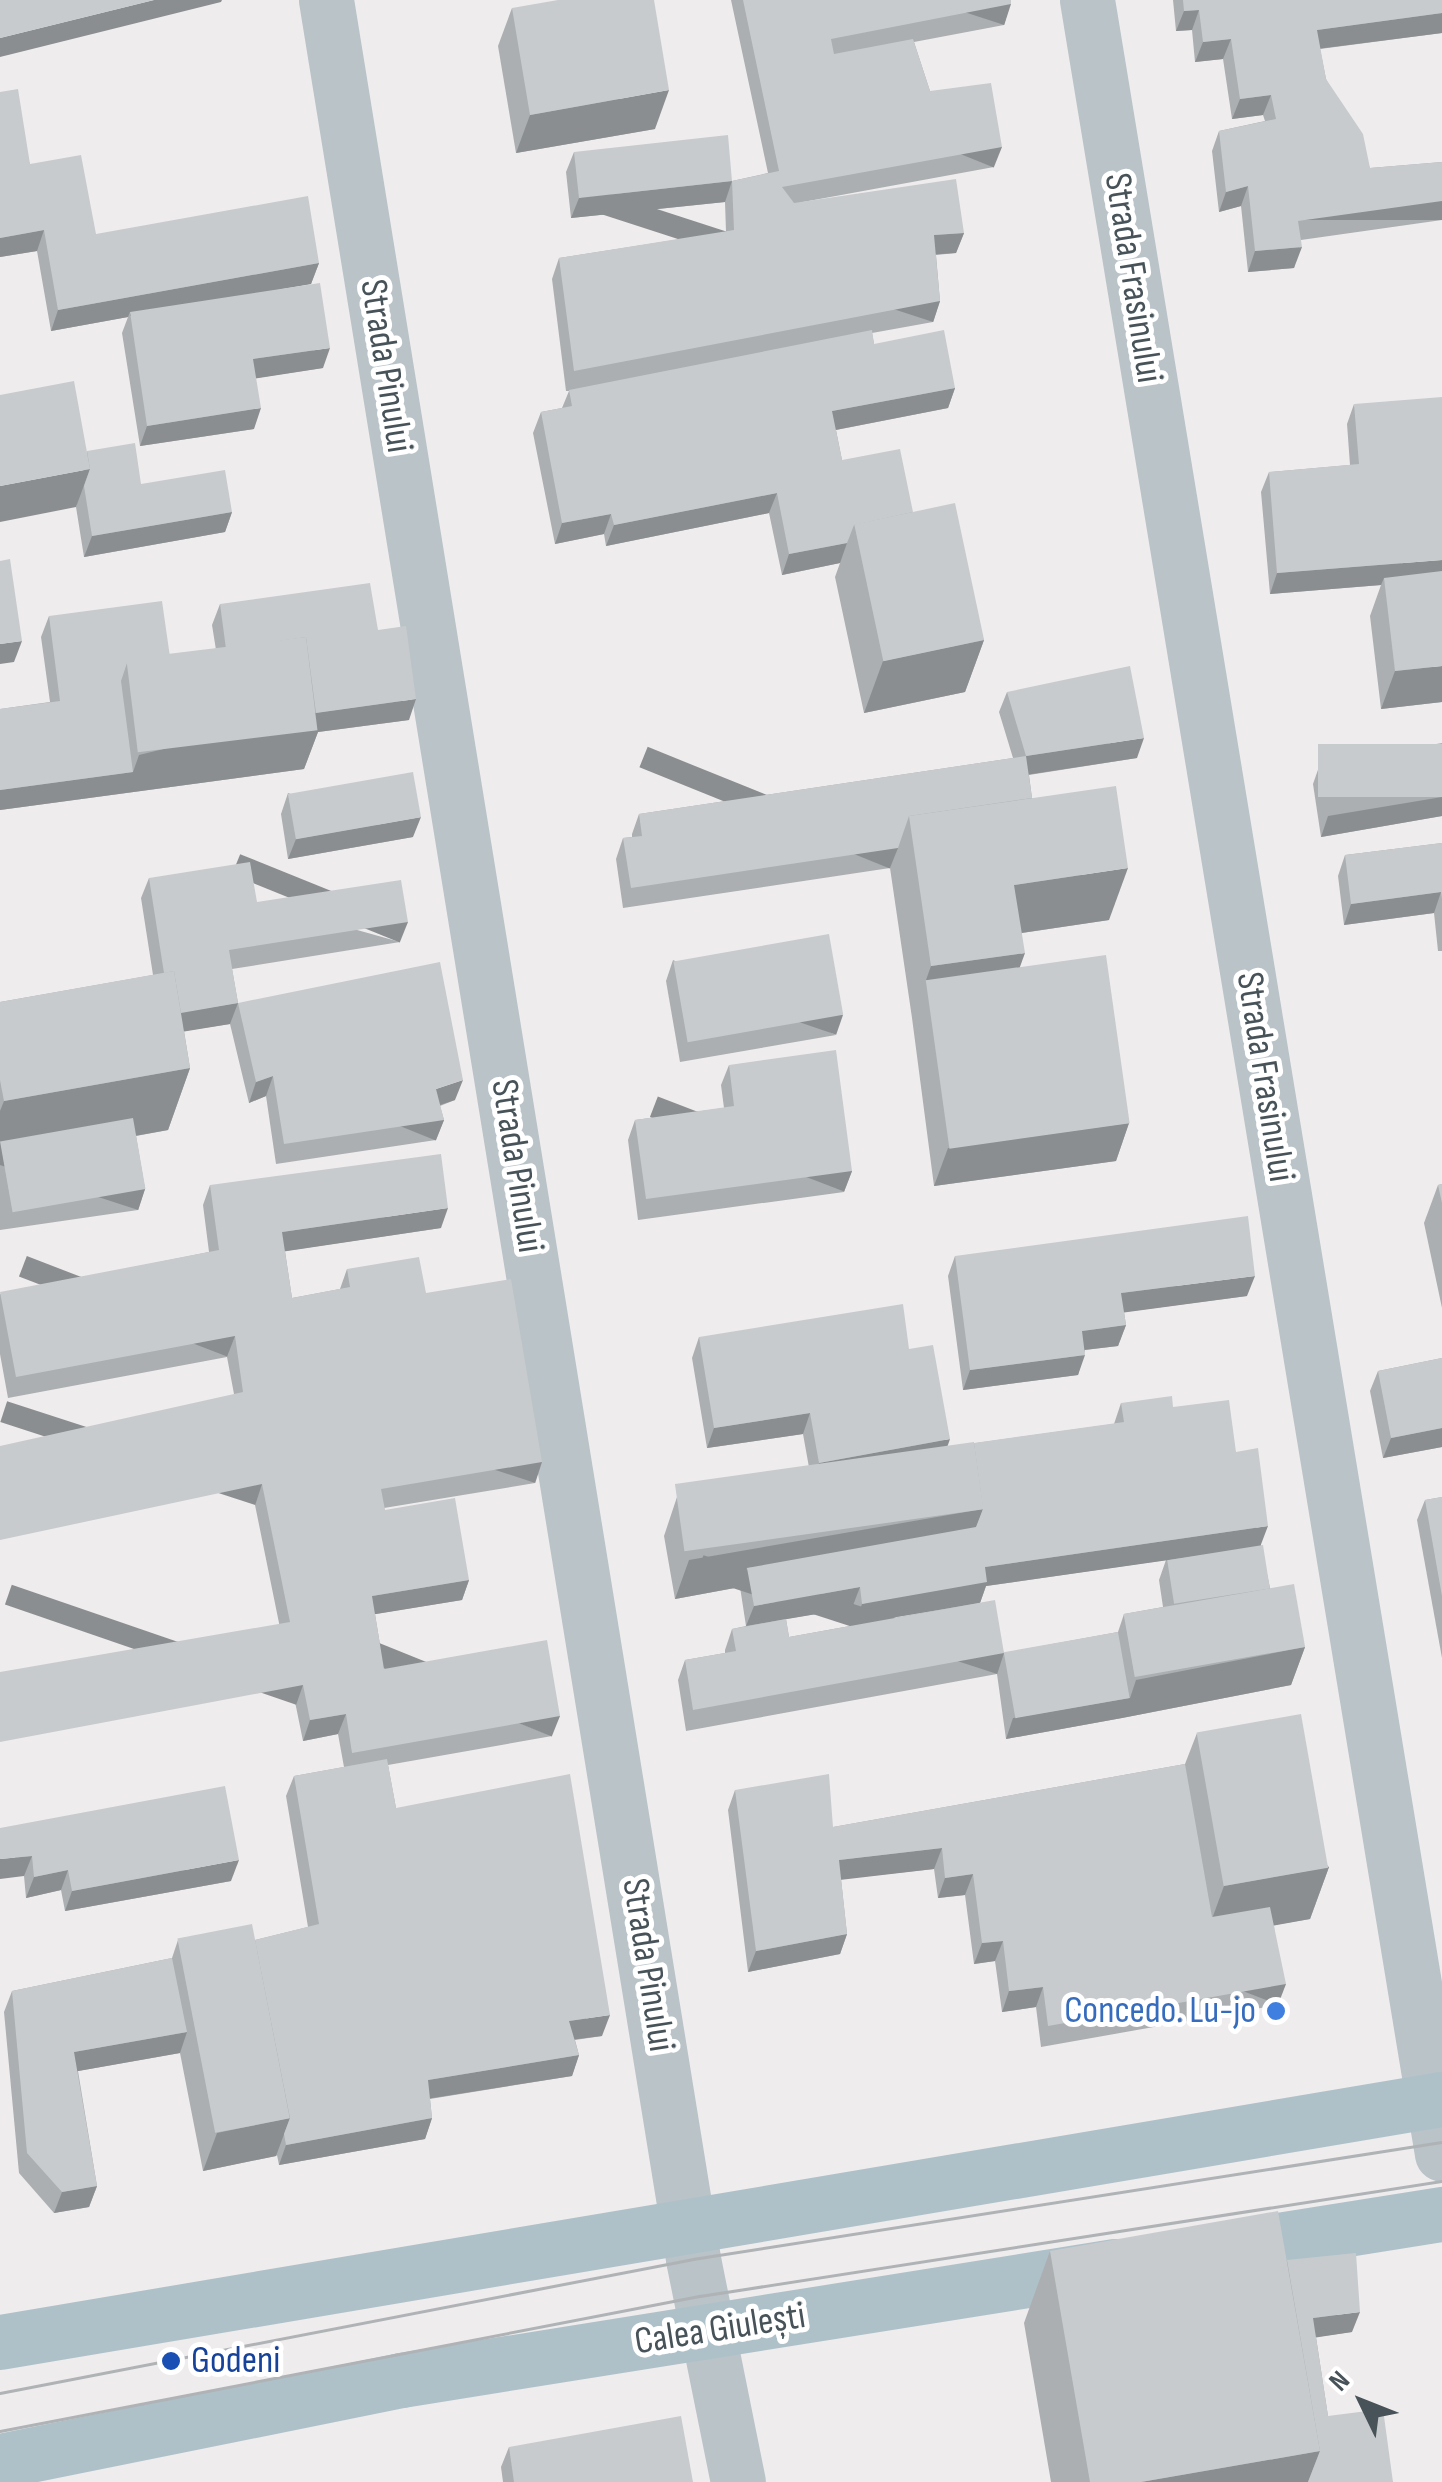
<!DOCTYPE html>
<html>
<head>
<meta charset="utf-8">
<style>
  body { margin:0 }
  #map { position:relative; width:1442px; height:2482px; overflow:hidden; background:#efeced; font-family:"Sofia Sans Condensed",sans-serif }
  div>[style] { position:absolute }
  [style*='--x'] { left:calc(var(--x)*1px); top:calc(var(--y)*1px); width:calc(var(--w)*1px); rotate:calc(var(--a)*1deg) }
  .minor>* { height:55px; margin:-27.5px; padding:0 27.5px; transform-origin:27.5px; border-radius:27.5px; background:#b9c3c8 }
  .major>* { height:55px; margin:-27.5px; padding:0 27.5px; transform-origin:27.5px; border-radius:27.5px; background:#aec1c9 }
  .tram>* { height:2.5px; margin:-1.25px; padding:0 1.25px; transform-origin:1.25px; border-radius:1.25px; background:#afb3b6 }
  .wall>* { inset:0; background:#abafb1 }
  .shaded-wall>* { inset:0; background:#8b8e90; transform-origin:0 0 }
  .building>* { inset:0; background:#c7cbce; transform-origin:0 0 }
  .dots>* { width:28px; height:28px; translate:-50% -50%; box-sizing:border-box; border:5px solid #fff; border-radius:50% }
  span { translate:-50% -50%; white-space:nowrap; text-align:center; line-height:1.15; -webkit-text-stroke:10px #fff; paint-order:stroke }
  .street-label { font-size:38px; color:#475358 }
  .shop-label { font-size:38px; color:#366cbe }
  .right { translate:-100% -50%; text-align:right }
  .transit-label { font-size:38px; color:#164399 }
  .left { translate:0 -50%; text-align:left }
  .north { position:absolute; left:1312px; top:2352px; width:100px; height:100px; -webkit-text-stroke:8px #fff; paint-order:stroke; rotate:313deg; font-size:28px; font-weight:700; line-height:40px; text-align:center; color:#475358 }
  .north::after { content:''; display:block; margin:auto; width:35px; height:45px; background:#475358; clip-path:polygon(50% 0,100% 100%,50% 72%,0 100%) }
</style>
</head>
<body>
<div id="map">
  <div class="minor">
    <i style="--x:326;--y:0;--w:2289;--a:80.77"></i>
    <i style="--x:693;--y:2259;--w:227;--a:78.6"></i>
    <i style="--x:1087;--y:0;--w:2183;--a:80.64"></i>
  </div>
  <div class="major">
    <i style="--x:1210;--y:2251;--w:235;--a:-9.1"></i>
    <i style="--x:0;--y:2342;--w:1462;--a:-9.57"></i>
    <i style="--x:0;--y:2461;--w:409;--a:-11.4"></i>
    <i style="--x:401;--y:2380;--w:723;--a:-9.07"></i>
  </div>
  <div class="tram">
    <i style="--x:0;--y:2393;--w:706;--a:-10.94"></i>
    <i style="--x:693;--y:2259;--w:758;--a:-8.88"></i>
    <i style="--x:0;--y:2431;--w:713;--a:-10.92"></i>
    <i style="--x:700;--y:2296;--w:751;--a:-8.81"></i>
  </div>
  <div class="wall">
    <i style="clip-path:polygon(731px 0,1011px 0,1004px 25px,914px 42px,930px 91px,994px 167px,803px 202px,964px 233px,956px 253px,936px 255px,940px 301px,933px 322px,872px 333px,874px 344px,955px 388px,948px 408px,836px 430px,842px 460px,912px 512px,984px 640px,965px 692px,864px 713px,835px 577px,840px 563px,782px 575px,769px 513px,606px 546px,604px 534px,555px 544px,533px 433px,541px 412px,562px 408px,569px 391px,566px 391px,552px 279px,559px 258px,726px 232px,725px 202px,571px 218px,566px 172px,574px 152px,732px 181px,768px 173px)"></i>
    <i style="clip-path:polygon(1173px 0,1442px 0,1442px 33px,1320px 49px,1326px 79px,1370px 168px,1442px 162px,1442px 220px,1301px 240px,1294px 268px,1248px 272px,1241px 206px,1219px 212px,1212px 151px,1219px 131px,1265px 121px,1263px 115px,1232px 119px,1223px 59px,1195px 62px,1192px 30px,1176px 31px)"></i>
    <i style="clip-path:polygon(512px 8px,655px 129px,516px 153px,498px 46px)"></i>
    <i style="clip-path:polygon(0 92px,30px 164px,96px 234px,319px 263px,311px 284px,280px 289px,323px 368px,256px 378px,254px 429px,140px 446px,122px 333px,128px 317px,51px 331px,37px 251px,0 257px)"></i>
    <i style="clip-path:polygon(1354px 404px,1442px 702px,1381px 709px,1370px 616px,1381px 585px,1270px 594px,1261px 492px,1269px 472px,1350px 465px,1347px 424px)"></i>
    <i style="clip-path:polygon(87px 451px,141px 484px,232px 512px,225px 532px,84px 557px,76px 507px)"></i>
    <i style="clip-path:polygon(220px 604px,378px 630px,409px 720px,318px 732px,304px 769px,0 810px,0 709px,50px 702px,41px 637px,49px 616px,170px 657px,216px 650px,212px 625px)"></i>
    <i style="clip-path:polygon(1007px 692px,1137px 758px,1029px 775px,1032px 798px,1109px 920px,1022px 933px,1020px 967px,1129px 1123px,1116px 1161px,934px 1186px,912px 1018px,890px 868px,623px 908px,616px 859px,623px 838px,632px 837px,632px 834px,639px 814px,1013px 758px,999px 712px)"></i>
    <i style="clip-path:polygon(1442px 743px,1442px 816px,1321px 837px,1313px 784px,1320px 764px)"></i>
    <i style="clip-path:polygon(288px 793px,413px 837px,288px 859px,281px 814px)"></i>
    <i style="clip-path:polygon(1442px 843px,1442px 951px,1438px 951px,1434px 913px,1344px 925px,1338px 876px,1345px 855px)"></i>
    <i style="clip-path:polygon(149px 878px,257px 902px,400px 942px,232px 969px,238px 1003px,455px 1100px,440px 1106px,444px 1120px,436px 1140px,276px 1164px,266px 1096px,249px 1103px,230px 1024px,184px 1031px,190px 1068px,168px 1130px,136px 1136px,145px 1189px,138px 1210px,0 1230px,0 1002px,153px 975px,141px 898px)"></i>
    <i style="clip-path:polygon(673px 960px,836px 1035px,680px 1062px,666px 981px)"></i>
    <i style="clip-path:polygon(729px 1065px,852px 1171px,844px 1192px,638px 1220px,628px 1140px,635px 1120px,724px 1108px,721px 1085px)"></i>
    <i style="clip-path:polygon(1442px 1184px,1442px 1308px,1424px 1223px,1438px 1185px)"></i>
    <i style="clip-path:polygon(210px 1185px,441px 1228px,285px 1251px,292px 1298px,340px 1289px,347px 1269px,426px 1293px,535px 1483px,384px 1508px,385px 1510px,469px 1580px,462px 1600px,375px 1614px,384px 1669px,552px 1736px,388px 1765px,396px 1808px,602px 2036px,575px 2040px,579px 2055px,572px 2076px,430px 2099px,432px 2118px,425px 2139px,279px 2165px,277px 2155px,276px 2156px,203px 2171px,180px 2053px,78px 2071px,97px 2186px,89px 2207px,54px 2213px,19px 2173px,4px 2012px,12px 1991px,172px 1958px,178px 1940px,255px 1940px,308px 1927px,286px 1796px,294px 1776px,344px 1767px,338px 1734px,303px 1741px,255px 1505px,227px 1357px,8px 1398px,0 1354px,0 1294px,209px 1252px,203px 1205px)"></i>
    <i style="clip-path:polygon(955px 1256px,1247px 1296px,1124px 1312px,1126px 1325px,1118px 1346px,1085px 1350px,1078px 1375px,963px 1390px,948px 1276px)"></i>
    <i style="clip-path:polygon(evenodd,699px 1337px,909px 1349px,947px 1447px,1114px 1424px,1121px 1403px,1173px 1407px,1236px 1452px,1261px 1545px,1270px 1588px,1305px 1647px,1291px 1685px,1122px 1718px,1006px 1739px,997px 1674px,1004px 1653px,1118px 1632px,1124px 1614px,1163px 1607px,1159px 1580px,1166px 1560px,986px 1586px,980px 1603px,1004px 1653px,997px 1674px,686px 1731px,678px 1680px,685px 1660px,725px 1653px,725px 1650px,732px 1629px,746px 1626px,740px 1587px,675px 1599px,664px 1536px,677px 1497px,810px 1473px,803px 1434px,707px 1448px,692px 1358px,699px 1337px,955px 1607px,789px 1637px,786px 1619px,852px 1608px,855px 1624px,955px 1607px)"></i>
    <i style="clip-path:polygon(1442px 1358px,1442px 1447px,1383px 1458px,1370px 1391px,1378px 1371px)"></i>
    <i style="clip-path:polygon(1442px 1497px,1442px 1658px,1417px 1520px,1425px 1500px)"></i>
    <i style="clip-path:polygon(1197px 1733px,1329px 1867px,1310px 1919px,1274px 1925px,1278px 2005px,1041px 2047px,1036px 2007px,1002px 2012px,995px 1961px,974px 1964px,965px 1895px,938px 1898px,934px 1869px,841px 1879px,847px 1934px,840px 1954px,748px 1972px,728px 1810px,735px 1790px,833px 1827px,1185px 1764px)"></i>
    <i style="clip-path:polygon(0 1828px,231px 1881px,65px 1911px,61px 1890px,26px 1898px,24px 1876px)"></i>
    <i style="clip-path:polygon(1050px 2251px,1287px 2260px,1352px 2332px,1316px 2337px,1328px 2416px,1393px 2482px,1051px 2482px,1024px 2323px)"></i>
    <i style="clip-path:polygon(509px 2447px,693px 2482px,503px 2482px,501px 2467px)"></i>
  </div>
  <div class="shaded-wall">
    <i style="clip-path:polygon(154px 0,222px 0,221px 2px,0 57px,0 38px)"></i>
    <i style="left:1011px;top:4px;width:22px;height:183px;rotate:108deg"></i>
    <i style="clip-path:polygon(1199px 10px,1192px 30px,1176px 31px,1184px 11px)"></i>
    <i style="clip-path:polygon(1442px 13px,1442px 33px,1309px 50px,1317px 30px)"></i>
    <i style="clip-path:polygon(1231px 39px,1223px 59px,1195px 62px,1203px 42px)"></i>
    <i style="clip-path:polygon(669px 90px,655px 129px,516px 153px,530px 115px)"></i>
    <i style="clip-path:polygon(1271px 95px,1263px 115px,1232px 119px,1240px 99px)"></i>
    <i style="left:1002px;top:147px;width:22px;height:224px;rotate:112deg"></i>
    <i style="clip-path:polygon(732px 181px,725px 202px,571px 218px,579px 198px)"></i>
    <i style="clip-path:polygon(1248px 186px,1241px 206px,1219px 212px,1226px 192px)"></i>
    <i style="left:1442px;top:201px;width:19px;height:145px;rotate:90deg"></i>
    <i style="clip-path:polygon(44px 230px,37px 251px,0 257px,0 238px)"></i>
    <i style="clip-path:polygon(964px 233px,956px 253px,927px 255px,934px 235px)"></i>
    <i style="clip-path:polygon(1302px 247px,1294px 268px,1248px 272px,1255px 251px)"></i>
    <i style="clip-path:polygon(319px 263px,311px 284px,130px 316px,130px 312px,128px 317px,51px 331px,58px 310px)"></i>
    <i style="left:940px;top:301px;width:22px;height:373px;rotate:108deg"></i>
    <i style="clip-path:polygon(330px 348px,323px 368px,246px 380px,253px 359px)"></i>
    <i style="clip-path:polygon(955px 388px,948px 408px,825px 432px,832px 411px)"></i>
    <i style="clip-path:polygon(261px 408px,254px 429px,140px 446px,147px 426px)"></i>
    <i style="clip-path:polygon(90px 469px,76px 507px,0 522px,0 486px)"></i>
    <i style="clip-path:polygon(777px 493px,769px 513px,606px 546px,614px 525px)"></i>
    <i style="clip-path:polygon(232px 512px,225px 532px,84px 557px,92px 536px)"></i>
    <i style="clip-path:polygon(611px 514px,604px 534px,555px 544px,562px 523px)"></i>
    <i style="clip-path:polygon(847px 543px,840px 563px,782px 575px,789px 554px)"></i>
    <i style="clip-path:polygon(1442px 560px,1442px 580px,1384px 578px,1381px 585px,1270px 594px,1277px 573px)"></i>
    <i style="clip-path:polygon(984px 640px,965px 692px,864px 713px,883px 661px)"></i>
    <i style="clip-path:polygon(22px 641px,14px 662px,0 664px,0 644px)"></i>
    <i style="clip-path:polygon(1442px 666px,1442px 702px,1381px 709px,1395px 671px)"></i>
    <i style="clip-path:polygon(416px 699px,409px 720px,318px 732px,304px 769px,0 810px,0 790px,133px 772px,139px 755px,307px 714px)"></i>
    <i style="clip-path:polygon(1144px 738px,1137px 758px,1019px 776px,1026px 756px)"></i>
    <i style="clip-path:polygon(1442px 797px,1442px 816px,1321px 837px,1328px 816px)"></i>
    <i style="clip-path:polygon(421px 817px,413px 837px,288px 859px,296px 839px)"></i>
    <i style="left:898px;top:848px;width:22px;height:270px;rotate:112deg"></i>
    <i style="clip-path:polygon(1128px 868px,1109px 920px,995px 937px,1014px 885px)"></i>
    <i style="clip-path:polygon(1441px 892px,1434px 913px,1344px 925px,1351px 904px)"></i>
    <i style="left:408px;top:922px;width:22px;height:181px;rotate:112deg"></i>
    <i style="clip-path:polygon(1025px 953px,1006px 1005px,926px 980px,931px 966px)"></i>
    <i style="clip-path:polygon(238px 1003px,230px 1024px,163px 1035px,170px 1014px)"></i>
    <i style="left:843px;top:1015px;width:21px;height:158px;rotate:109deg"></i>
    <i style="clip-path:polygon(190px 1068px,168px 1130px,0 1160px,0 1111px,4px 1101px)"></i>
    <i style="clip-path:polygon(273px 1076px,266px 1096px,249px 1103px,256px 1082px)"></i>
    <i style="clip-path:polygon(463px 1080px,455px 1100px,428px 1109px,436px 1089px)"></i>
    <i style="left:444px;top:1120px;width:22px;height:162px;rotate:112deg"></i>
    <i style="clip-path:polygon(1129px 1123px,1116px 1161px,934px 1186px,948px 1148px)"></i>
    <i style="left:852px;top:1171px;width:22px;height:208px;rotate:111deg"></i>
    <i style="left:145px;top:1189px;width:22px;height:147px;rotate:108deg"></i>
    <i style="clip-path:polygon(448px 1208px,441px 1228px,274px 1253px,282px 1232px)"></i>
    <i style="clip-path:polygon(1255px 1276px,1247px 1296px,1113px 1314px,1121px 1293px)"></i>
    <i style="clip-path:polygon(1126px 1325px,1118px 1346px,1075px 1351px,1082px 1331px)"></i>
    <i style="left:235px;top:1336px;width:22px;height:223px;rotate:111deg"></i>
    <i style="clip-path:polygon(1085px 1355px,1078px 1375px,963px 1390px,970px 1370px)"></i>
    <i style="clip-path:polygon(810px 1413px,803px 1434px,707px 1448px,714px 1428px)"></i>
    <i style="clip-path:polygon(1442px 1428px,1442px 1447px,1383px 1458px,1391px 1438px)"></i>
    <i style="clip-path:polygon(950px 1439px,943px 1459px,812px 1483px,819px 1463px)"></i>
    <i style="left:542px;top:1462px;width:22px;height:163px;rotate:108deg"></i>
    <i style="left:262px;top:1484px;width:22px;height:268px;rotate:108deg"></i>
    <i style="clip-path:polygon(983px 1509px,969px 1548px,747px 1568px,740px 1587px,675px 1599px,689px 1560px)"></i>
    <i style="clip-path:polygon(1268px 1526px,1260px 1547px,986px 1586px,980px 1603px,855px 1624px,862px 1604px,985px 1567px)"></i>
    <i style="clip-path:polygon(469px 1580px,462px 1600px,364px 1616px,372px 1596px)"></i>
    <i style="clip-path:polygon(860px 1587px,852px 1608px,746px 1626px,754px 1606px)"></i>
    <i style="clip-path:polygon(1305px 1647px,1291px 1685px,1122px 1718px,1006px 1739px,1013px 1718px,1130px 1698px,1136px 1680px)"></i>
    <i style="left:1004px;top:1653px;width:22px;height:316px;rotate:108deg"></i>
    <i style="left:303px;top:1685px;width:21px;height:308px;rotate:109deg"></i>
    <i style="clip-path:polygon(346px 1714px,338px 1734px,303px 1741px,310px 1720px)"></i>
    <i style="left:560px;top:1716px;width:22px;height:211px;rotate:112deg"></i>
    <i style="clip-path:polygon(942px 1848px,934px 1869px,831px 1881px,839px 1860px)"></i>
    <i style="clip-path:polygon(32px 1856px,24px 1876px,0 1879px,0 1859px)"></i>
    <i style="clip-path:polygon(239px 1860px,231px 1881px,65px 1911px,72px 1891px)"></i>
    <i style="clip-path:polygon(1329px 1867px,1310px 1919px,1205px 1938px,1224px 1886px)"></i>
    <i style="clip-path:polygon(68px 1870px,61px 1890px,26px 1898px,34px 1877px)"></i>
    <i style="clip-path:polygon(973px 1874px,965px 1895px,938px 1898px,945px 1878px)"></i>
    <i style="clip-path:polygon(847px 1934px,840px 1954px,748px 1972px,756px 1951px)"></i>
    <i style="clip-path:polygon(1003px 1941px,995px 1961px,974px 1964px,982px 1943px)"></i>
    <i style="left:1286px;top:1984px;width:22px;height:242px;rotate:111deg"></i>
    <i style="clip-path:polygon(1043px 1987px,1036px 2007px,1002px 2012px,1009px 1991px)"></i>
    <i style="clip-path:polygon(610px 2015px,602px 2036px,562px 2041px,569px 2021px)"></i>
    <i style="clip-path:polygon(187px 2032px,180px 2053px,67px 2073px,74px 2052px)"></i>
    <i style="clip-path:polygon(579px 2055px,572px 2076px,420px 2100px,428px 2080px)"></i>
    <i style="clip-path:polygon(290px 2118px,276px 2156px,203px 2171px,217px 2133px)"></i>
    <i style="clip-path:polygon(432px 2118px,425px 2139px,279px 2165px,286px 2145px)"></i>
    <i style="clip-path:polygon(97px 2186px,89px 2207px,54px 2213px,62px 2192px)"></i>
    <i style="clip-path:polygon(1360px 2312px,1352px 2332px,1306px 2339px,1313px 2318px)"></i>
    <i style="clip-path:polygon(1320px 2451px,1308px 2482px,1141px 2482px)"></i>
  </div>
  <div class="building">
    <i style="clip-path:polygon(0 0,154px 0,0 38px)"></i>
    <i style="clip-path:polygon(558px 0,654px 0,669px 90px,530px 115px,512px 8px)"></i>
    <i style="clip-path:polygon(743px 0,1011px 0,1011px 4px,831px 39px,834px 54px,913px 39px,930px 91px,991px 83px,1002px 147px,782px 187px,794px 203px,956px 179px,964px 233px,934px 235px,940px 301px,574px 371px,559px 258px,734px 230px,732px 181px,579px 198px,574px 152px,728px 135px,732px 181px,779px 171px)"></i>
    <i style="clip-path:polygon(1183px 0,1442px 0,1442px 13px,1317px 30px,1326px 79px,1363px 134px,1370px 168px,1442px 162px,1442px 201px,1298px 221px,1302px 247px,1255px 251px,1248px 186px,1226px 192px,1219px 131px,1276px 119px,1271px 95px,1240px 99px,1231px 39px,1203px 42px,1199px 10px,1184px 11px)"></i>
    <i style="clip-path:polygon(18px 89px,30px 164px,81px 155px,96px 234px,308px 196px,319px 263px,58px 310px,44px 230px,0 238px,0 92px)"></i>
    <i style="clip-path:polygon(320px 283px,330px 348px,253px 359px,261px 408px,147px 426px,130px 312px)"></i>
    <i style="clip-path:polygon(872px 330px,874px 344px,944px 330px,955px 388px,832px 411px,842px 460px,900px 449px,913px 512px,854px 525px,847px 543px,789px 554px,777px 493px,614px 525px,611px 514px,562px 523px,541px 412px,572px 406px,569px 390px)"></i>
    <i style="clip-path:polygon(74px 381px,90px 469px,0 486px,0 395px)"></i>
    <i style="clip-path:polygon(1442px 397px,1442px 560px,1277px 573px,1269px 472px,1359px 464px,1354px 404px)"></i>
    <i style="clip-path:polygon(135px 443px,141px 484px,225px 470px,232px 512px,92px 536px,84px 486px,90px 469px,87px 451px)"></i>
    <i style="left:955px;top:503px;width:140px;height:103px;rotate:78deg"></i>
    <i style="clip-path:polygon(10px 559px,22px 641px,0 644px,0 561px)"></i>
    <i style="clip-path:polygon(1442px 571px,1442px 666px,1395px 671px,1384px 578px)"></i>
    <i style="clip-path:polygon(370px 583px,378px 630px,406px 626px,416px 699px,316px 713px,306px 637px,226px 649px,220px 604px)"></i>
    <i style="clip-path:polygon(162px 601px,170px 657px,127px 663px,121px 681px,133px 772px,0 790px,0 709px,60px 701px,49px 616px)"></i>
    <i style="left:306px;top:637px;width:94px;height:181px;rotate:83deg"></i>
    <i style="clip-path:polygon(1130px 666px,1144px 738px,1026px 756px,1007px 692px)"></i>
    <i style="left:1442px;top:744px;width:53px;height:124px;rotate:90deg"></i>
    <i style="clip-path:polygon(1026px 756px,1032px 798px,909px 816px,898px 848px,631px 888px,623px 838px,642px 836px,639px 814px)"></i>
    <i style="left:413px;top:772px;width:46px;height:127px;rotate:80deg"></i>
    <i style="clip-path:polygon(1116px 786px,1128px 868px,1014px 885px,1025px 953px,931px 966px,909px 816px)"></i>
    <i style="clip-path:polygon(1442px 843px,1442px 899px,1441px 892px,1351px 904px,1345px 855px)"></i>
    <i style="clip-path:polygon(250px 862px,257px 902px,401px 880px,408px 922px,229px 950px,238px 1003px,181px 1013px,174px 971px,164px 973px,149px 878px)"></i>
    <i style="left:829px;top:934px;width:82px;height:158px;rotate:80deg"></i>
    <i style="left:1106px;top:955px;width:170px;height:182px;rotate:82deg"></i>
    <i style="clip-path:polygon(440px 962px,463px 1080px,436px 1089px,444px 1120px,284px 1144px,273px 1076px,256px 1082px,238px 1003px)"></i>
    <i style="clip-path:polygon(174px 971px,190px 1068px,4px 1101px,0 1080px,0 1002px)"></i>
    <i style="clip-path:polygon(836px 1050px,852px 1171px,646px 1199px,635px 1120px,734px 1106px,729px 1065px)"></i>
    <i style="left:133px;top:1118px;width:72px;height:135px;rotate:80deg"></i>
    <i style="clip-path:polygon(441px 1154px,448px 1208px,282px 1232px,292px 1298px,350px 1287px,347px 1269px,419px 1257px,426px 1293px,511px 1279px,542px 1462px,381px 1489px,385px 1510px,455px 1498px,469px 1580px,372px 1596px,384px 1669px,547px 1640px,560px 1716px,352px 1753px,346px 1714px,310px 1720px,303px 1685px,0 1742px,0 1672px,290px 1622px,262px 1484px,0 1540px,0 1446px,243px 1392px,235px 1336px,16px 1377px,0 1292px,219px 1250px,210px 1185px)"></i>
    <i style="clip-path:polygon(1442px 1184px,1442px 1203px,1438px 1185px)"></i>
    <i style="clip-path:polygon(1248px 1216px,1255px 1276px,1121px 1293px,1126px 1325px,1082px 1331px,1085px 1355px,970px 1370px,955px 1256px)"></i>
    <i style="clip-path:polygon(903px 1304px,909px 1349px,933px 1345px,950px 1439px,819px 1463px,810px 1413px,714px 1428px,699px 1337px)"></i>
    <i style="clip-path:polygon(1442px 1358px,1442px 1428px,1391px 1438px,1378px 1371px)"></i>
    <i style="clip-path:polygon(1172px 1396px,1173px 1407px,1229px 1400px,1236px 1452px,1258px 1448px,1268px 1526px,985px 1567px,987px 1582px,862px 1604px,860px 1587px,754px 1606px,747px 1568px,976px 1527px,983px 1509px,974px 1443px,1124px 1422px,1121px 1403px)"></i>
    <i style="left:974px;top:1442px;width:68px;height:302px;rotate:82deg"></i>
    <i style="clip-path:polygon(1442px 1497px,1442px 1596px,1425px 1500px)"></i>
    <i style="left:1263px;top:1545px;width:44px;height:97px;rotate:81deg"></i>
    <i style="left:1294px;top:1584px;width:64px;height:173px;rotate:80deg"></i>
    <i style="clip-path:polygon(995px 1600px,1004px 1653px,693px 1710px,685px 1660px,736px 1651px,732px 1629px,786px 1619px,789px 1637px)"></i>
    <i style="left:1118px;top:1632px;width:67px;height:116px;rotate:80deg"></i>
    <i style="left:1301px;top:1714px;width:156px;height:106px;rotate:80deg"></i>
    <i style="clip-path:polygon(387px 1759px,396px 1808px,570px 1774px,610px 2015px,569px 2021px,579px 2055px,428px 2080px,432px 2118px,286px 2145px,284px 2134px,290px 2118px,255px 1940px,319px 1924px,294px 1776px)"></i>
    <i style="clip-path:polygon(1185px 1764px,1212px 1917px,1270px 1907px,1286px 1984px,1048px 2026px,1043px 1987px,1009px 1991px,1003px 1941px,982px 1943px,973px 1874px,945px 1878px,942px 1848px,839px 1860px,847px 1934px,756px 1951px,735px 1790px,829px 1774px,833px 1827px)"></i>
    <i style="clip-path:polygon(225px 1786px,239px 1860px,72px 1891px,68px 1870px,34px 1877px,32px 1856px,0 1859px,0 1828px)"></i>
    <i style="left:252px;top:1924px;width:198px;height:76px;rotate:79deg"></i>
    <i style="clip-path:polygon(172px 1958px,187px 2032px,74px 2052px,97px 2186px,62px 2192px,27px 2153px,12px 1991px)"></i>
    <i style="clip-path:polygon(1278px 2211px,1320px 2451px,1141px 2482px,1090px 2482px,1050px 2251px)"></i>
    <i style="clip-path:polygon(1356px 2253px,1360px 2312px,1313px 2318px,1328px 2416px,1383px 2409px,1393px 2482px,1308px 2482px,1320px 2451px,1287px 2260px)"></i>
    <i style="clip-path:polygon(681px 2416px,693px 2482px,514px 2482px,509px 2447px)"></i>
  </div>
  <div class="dots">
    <i style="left:1276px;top:2011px;background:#3f7fe0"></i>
    <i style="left:171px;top:2361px;background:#1a4fb4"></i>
  </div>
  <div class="street-label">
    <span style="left:1133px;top:278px;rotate:81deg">Strada Frasinului</span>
    <span style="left:386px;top:366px;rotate:81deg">Strada Pinului</span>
    <span style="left:1265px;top:1077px;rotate:81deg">Strada Frasinului</span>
    <span style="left:517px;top:1166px;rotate:81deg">Strada Pinului</span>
    <span style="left:648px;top:1965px;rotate:81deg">Strada Pinului</span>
    <span style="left:720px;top:2329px;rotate:-9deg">Calea Giulești</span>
  </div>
  <div class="shop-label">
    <span class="right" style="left:1256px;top:2011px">Concedo. Lu-jo</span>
  </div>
  <div class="transit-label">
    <span class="left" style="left:191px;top:2361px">Godeni</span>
  </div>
  <div class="north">N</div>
</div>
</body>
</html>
